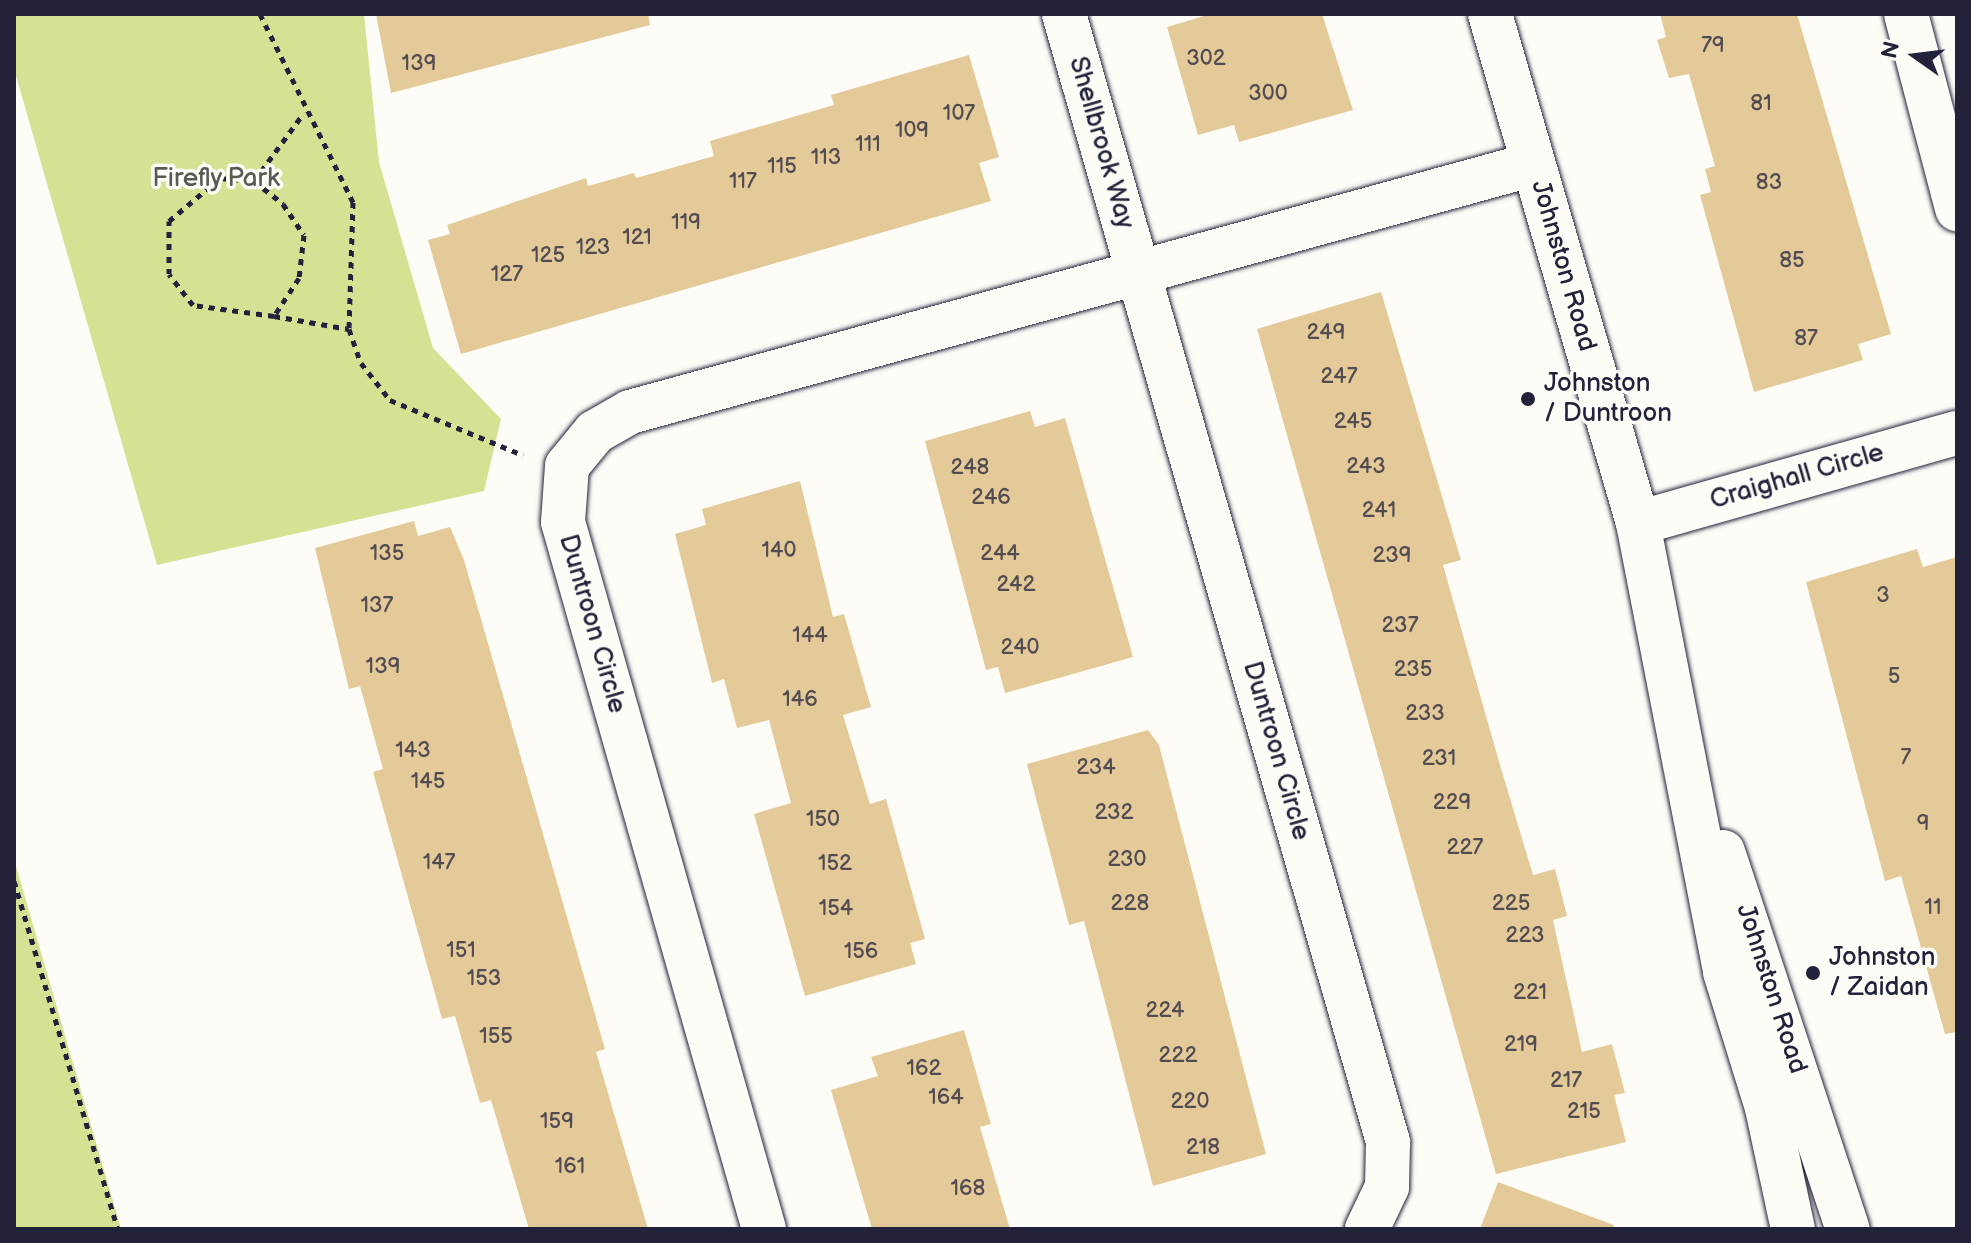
<!DOCTYPE html>
<html>
<head>
<meta charset="utf-8">
<style>
  body { margin:0 }
  #map { position:relative; width:1971px; height:1243px; overflow:hidden; background:#fdfcf7; font-family:"Balsamiq Sans",sans-serif }
  div>[style] { position:absolute }
  [style*='--x'] { left:calc(var(--x)*1px); top:calc(var(--y)*1px); width:calc(var(--w)*1px); rotate:calc(var(--a)*1deg) }
  .green>* { inset:0; background:#d5e193 }
  .building>* { inset:0; background:#e4ca99 }
  .path>* { height:5px; margin-top:-2.5px; transform-origin:0; background:repeating-linear-gradient(90deg,#22223b 0 6px,transparent 0 12px) }
  .roads { filter:drop-shadow(0 0 2px #22223b) drop-shadow(0 0 2px #22223b) }
  .minor>* { height:44px; margin:-22px; padding:0 22px; transform-origin:22px; border-radius:22px; background:#fdfcf7 }
  .tertiary>* { height:44px; margin:-22px; padding:0 22px; transform-origin:22px; border-radius:22px; background:#fdfcf7 }
  .dots>* { width:22px; height:22px; translate:-50% -50%; box-sizing:border-box; border:4px solid #fdfcf7; border-radius:50% }
  span { translate:-50% -50%; white-space:nowrap; text-align:center; line-height:1.15; -webkit-text-stroke:7px #fdfcf7; paint-order:stroke }
  .number-label { font-size:22px; color:#524c52 }
  .number-label span { -webkit-text-stroke-width:0 }
  .street-label { font-size:26px; color:#22223b }
  .park-label { font-size:26px; color:#585b55 }
  .poi-label { font-size:26px; color:#22223b }
  .left { translate:0 -50%; text-align:left }
  .frame { position:absolute; inset:0; border:16px solid #22223b; pointer-events:none }
  .north { position:absolute; left:1875px; top:16px; width:80px; height:80px; -webkit-text-stroke:6px #fdfcf7; paint-order:stroke; rotate:284deg; font-size:22px; font-weight:700; line-height:32px; text-align:center; color:#22223b }
  .north::after { content:''; display:block; margin:auto; width:28px; height:36px; background:#22223b; clip-path:polygon(50% 0,100% 100%,50% 72%,0 100%) }
</style>
</head>
<body>
<div id="map">
  <div class="green">
    <i style="clip-path:polygon(14px 14px,364px 14px,379px 162px,433px 348px,501px 419px,484px 491px,157px 565px,14px 69px)"></i>
    <i style="clip-path:polygon(14px 859px,121px 1229px,14px 1229px)"></i>
  </div>
  <div class="building">
    <i style="clip-path:polygon(376px 14px,648px 14px,650px 25px,391px 93px)"></i>
    <i style="clip-path:polygon(1211px 14px,1322px 14px,1353px 110px,1239px 142px,1234px 125px,1198px 135px,1167px 27px)"></i>
    <i style="clip-path:polygon(1660px 14px,1797px 14px,1891px 334px,1858px 344px,1863px 360px,1754px 392px,1700px 195px,1711px 192px,1705px 169px,1715px 166px,1689px 74px,1669px 78px,1657px 40px,1666px 37px)"></i>
    <i style="clip-path:polygon(969px 55px,999px 157px,979px 163px,991px 201px,461px 354px,428px 240px,450px 234px,447px 225px,586px 178px,588px 186px,634px 173px,636px 178px,714px 156px,710px 141px,834px 105px,831px 95px)"></i>
    <i style="clip-path:polygon(1381px 292px,1461px 560px,1443px 565px,1500px 765px,1533px 875px,1555px 869px,1567px 916px,1553px 920px,1582px 1052px,1612px 1044px,1625px 1093px,1614px 1095px,1626px 1142px,1496px 1174px,1257px 329px)"></i>
    <i style="clip-path:polygon(1030px 411px,1035px 427px,1065px 418px,1133px 657px,1005px 693px,998px 667px,986px 670px,925px 441px)"></i>
    <i style="clip-path:polygon(800px 481px,833px 617px,844px 614px,871px 707px,843px 715px,870px 804px,886px 799px,925px 939px,910px 943px,916px 964px,805px 996px,754px 814px,791px 803px,769px 720px,737px 728px,724px 679px,712px 683px,675px 534px,706px 525px,702px 509px)"></i>
    <i style="clip-path:polygon(414px 521px,418px 536px,450px 527px,464px 560px,605px 1049px,596px 1052px,648px 1229px,529px 1229px,491px 1100px,480px 1103px,455px 1016px,442px 1019px,373px 772px,383px 769px,360px 686px,349px 689px,315px 548px)"></i>
    <i style="clip-path:polygon(1917px 549px,1923px 567px,1957px 557px,1957px 1032px,1945px 1034px,1901px 876px,1885px 881px,1806px 582px)"></i>
    <i style="clip-path:polygon(1148px 730px,1159px 745px,1266px 1154px,1153px 1186px,1084px 921px,1069px 925px,1027px 764px)"></i>
    <i style="clip-path:polygon(964px 1030px,991px 1124px,980px 1127px,1010px 1229px,872px 1229px,831px 1090px,878px 1076px,871px 1057px)"></i>
    <i style="clip-path:polygon(1498px 1182px,1614px 1225px,1613px 1229px,1480px 1229px)"></i>
  </div>
  <div class="path">
    <i style="--x:260;--y:14;--w:210;--a:63.7"></i>
    <i style="--x:353;--y:202;--w:127;--a:91.8"></i>
    <i style="--x:349;--y:329;--w:36;--a:71"></i>
    <i style="--x:361;--y:363;--w:47;--a:51.9"></i>
    <i style="--x:390;--y:400;--w:144;--a:22.5"></i>
    <i style="--x:220;--y:178;--w:34;--a:5"></i>
    <i style="--x:254;--y:181;--w:37;--a:38"></i>
    <i style="--x:283;--y:204;--w:37;--a:56"></i>
    <i style="--x:304;--y:235;--w:43;--a:96.6"></i>
    <i style="--x:299;--y:278;--w:45;--a:123.3"></i>
    <i style="--x:274;--y:316;--w:82;--a:-172.3"></i>
    <i style="--x:193;--y:305;--w:39;--a:-128"></i>
    <i style="--x:169;--y:274;--w:53;--a:-90"></i>
    <i style="--x:169;--y:221;--w:67;--a:-40.1"></i>
    <i style="--x:254;--y:181;--w:83;--a:-53.8"></i>
    <i style="--x:274;--y:316;--w:76;--a:9.8"></i>
    <i style="--x:14;--y:881;--w:363;--a:73.4"></i>
  </div>
  <div class="roads">
    <div class="minor">
      <i style="--x:1064;--y:14;--w:1174;--a:73.97"></i>
      <i style="--x:1388;--y:1142;--w:45;--a:91.3"></i>
      <i style="--x:1387;--y:1187;--w:47;--a:115.5"></i>
      <i style="--x:1906;--y:14;--w:202;--a:75.3"></i>
      <i style="--x:1638;--y:523;--w:331;--a:-15.8"></i>
      <i style="--x:764;--y:1229;--w:735;--a:-105.87"></i>
      <i style="--x:563;--y:522;--w:56;--a:-85.9"></i>
      <i style="--x:567;--y:466;--w:44;--a:-50.5"></i>
      <i style="--x:595;--y:432;--w:40;--a:-29.7"></i>
      <i style="--x:630;--y:412;--w:937;--a:-15.34"></i>
    </div>
    <div class="tertiary">
      <i style="--x:1490;--y:14;--w:530;--a:73.79"></i>
      <i style="--x:1638;--y:523;--w:457;--a:79"></i>
      <i style="--x:1725;--y:972;--w:142;--a:72.8"></i>
      <i style="--x:1767;--y:1108;--w:124;--a:77.9"></i>
      <i style="--x:1723;--y:852;--w:397;--a:71.7"></i>
    </div>
  </div>
  <div class="dots">
    <i style="left:1528px;top:399px;background:#22223b"></i>
    <i style="left:1813px;top:973px;background:#22223b"></i>
  </div>
  <div class="number-label">
    <span style="left:1713px;top:46px">79</span>
    <span style="left:1206px;top:59px">302</span>
    <span style="left:419px;top:64px">139</span>
    <span style="left:1268px;top:94px">300</span>
    <span style="left:1761px;top:104px">81</span>
    <span style="left:959px;top:114px">107</span>
    <span style="left:912px;top:131px">109</span>
    <span style="left:868px;top:145px">111</span>
    <span style="left:826px;top:158px">113</span>
    <span style="left:782px;top:167px">115</span>
    <span style="left:743px;top:182px">117</span>
    <span style="left:1769px;top:183px">83</span>
    <span style="left:686px;top:223px">119</span>
    <span style="left:637px;top:238px">121</span>
    <span style="left:593px;top:248px">123</span>
    <span style="left:548px;top:256px">125</span>
    <span style="left:1792px;top:261px">85</span>
    <span style="left:507px;top:275px">127</span>
    <span style="left:1326px;top:333px">249</span>
    <span style="left:1806px;top:339px">87</span>
    <span style="left:1339px;top:377px">247</span>
    <span style="left:1353px;top:422px">245</span>
    <span style="left:1366px;top:467px">243</span>
    <span style="left:970px;top:468px">248</span>
    <span style="left:991px;top:498px">246</span>
    <span style="left:1379px;top:511px">241</span>
    <span style="left:779px;top:551px">140</span>
    <span style="left:387px;top:554px">135</span>
    <span style="left:1000px;top:554px">244</span>
    <span style="left:1392px;top:556px">239</span>
    <span style="left:1016px;top:585px">242</span>
    <span style="left:1883px;top:596px">3</span>
    <span style="left:377px;top:606px">137</span>
    <span style="left:1400px;top:626px">237</span>
    <span style="left:810px;top:636px">144</span>
    <span style="left:1020px;top:648px">240</span>
    <span style="left:383px;top:667px">139</span>
    <span style="left:1413px;top:670px">235</span>
    <span style="left:1894px;top:677px">5</span>
    <span style="left:800px;top:700px">146</span>
    <span style="left:1425px;top:714px">233</span>
    <span style="left:413px;top:751px">143</span>
    <span style="left:1906px;top:758px">7</span>
    <span style="left:1439px;top:759px">231</span>
    <span style="left:1096px;top:768px">234</span>
    <span style="left:428px;top:782px">145</span>
    <span style="left:1452px;top:803px">229</span>
    <span style="left:1114px;top:813px">232</span>
    <span style="left:823px;top:820px">150</span>
    <span style="left:1923px;top:824px">9</span>
    <span style="left:1465px;top:848px">227</span>
    <span style="left:1127px;top:860px">230</span>
    <span style="left:439px;top:863px">147</span>
    <span style="left:835px;top:864px">152</span>
    <span style="left:1130px;top:904px">228</span>
    <span style="left:1511px;top:904px">225</span>
    <span style="left:1933px;top:908px">11</span>
    <span style="left:836px;top:909px">154</span>
    <span style="left:1525px;top:936px">223</span>
    <span style="left:461px;top:951px">151</span>
    <span style="left:861px;top:952px">156</span>
    <span style="left:484px;top:979px">153</span>
    <span style="left:1530px;top:993px">221</span>
    <span style="left:1165px;top:1011px">224</span>
    <span style="left:496px;top:1037px">155</span>
    <span style="left:1521px;top:1045px">219</span>
    <span style="left:1178px;top:1056px">222</span>
    <span style="left:924px;top:1069px">162</span>
    <span style="left:1566px;top:1081px">217</span>
    <span style="left:946px;top:1098px">164</span>
    <span style="left:1190px;top:1102px">220</span>
    <span style="left:1584px;top:1112px">215</span>
    <span style="left:557px;top:1122px">159</span>
    <span style="left:1203px;top:1148px">218</span>
    <span style="left:570px;top:1167px">161</span>
    <span style="left:968px;top:1189px">168</span>
  </div>
  <div class="street-label">
    <span style="left:1101px;top:143px;rotate:74deg">Shellbrook Way</span>
    <span style="left:1563px;top:266px;rotate:74deg">Johnston Road</span>
    <span style="left:1797px;top:477px;rotate:-16deg">Craighall Circle</span>
    <span style="left:592px;top:624px;rotate:74deg">Duntroon Circle</span>
    <span style="left:1276px;top:751px;rotate:74deg">Duntroon Circle</span>
    <span style="left:1771px;top:989px;rotate:72deg">Johnston Road</span>
  </div>
  <div class="park-label">
    <span style="left:216px;top:179px">Firefly Park</span>
  </div>
  <div class="poi-label">
    <span class="left" style="left:1544px;top:399px">Johnston<br>/ Duntroon</span>
    <span class="left" style="left:1829px;top:973px">Johnston<br>/ Zaidan</span>
  </div>
  <div class="frame"></div>
  <div class="north">N</div>
</div>
</body>
</html>
